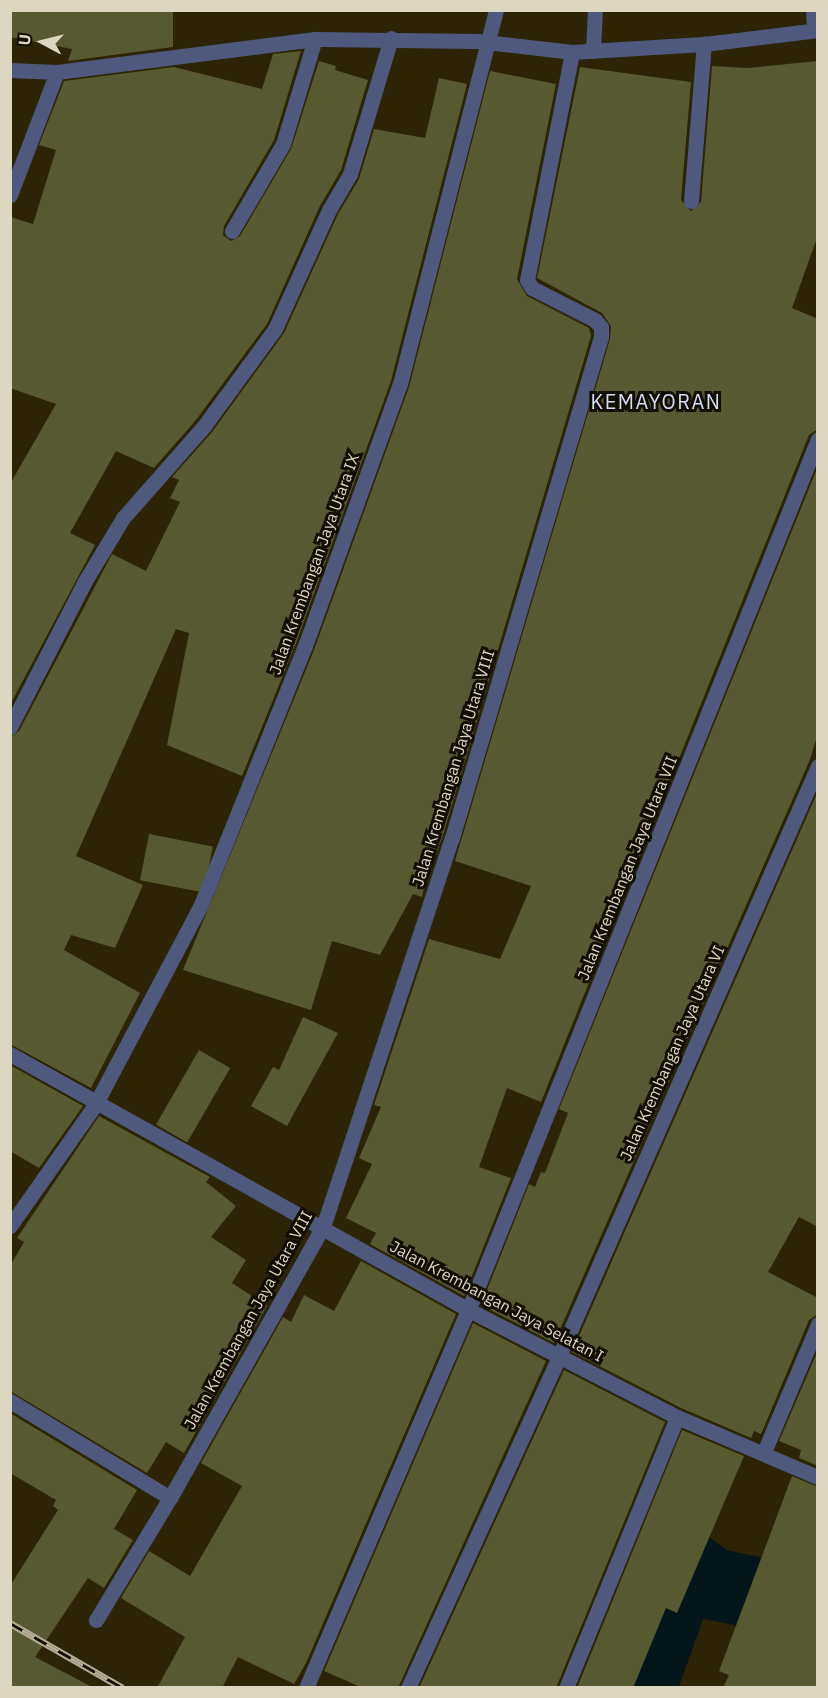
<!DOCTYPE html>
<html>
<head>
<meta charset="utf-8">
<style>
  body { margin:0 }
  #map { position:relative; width:828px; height:1698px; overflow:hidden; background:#2d2305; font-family:"IBM Plex Sans",sans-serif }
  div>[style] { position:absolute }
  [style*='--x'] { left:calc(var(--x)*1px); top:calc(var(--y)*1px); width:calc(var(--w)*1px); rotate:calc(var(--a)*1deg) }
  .river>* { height:72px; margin:-36px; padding:0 36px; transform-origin:36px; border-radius:36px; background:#04161a }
  .building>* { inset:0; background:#575930; transform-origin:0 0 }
  .minor>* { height:15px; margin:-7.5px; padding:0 7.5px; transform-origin:7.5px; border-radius:7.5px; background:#4e597d }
  .rail>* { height:7px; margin-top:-3.5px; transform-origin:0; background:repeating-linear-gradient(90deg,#120d01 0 14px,#b5ad95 0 28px); box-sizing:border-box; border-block:2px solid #b5ad95 }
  span { translate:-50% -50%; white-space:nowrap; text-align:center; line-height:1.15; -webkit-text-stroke:6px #120d01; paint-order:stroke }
  .street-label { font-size:16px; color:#ddd6c0 }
  .quarter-label { font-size:20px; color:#d3ddf9; letter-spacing:1.5px }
  .frame { position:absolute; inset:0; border:12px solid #ddd6c0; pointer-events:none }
  .north { position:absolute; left:12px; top:12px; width:60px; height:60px; -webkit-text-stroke:4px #120d01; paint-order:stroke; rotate:277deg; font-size:16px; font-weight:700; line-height:24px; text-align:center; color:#ddd6c0 }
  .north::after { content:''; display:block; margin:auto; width:21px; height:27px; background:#ddd6c0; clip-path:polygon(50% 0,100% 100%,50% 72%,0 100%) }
</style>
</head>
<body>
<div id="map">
  <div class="river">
    <i style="--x:640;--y:1688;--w:132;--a:-70.1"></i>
    <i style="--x:685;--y:1564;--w:34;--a:36"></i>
    <i style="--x:713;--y:1584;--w:107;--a:11.8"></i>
  </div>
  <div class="building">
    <i style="clip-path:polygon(10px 10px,173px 10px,173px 47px,68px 61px,72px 49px,10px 37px)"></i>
    <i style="clip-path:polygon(301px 51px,274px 140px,224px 226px,223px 235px,231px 241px,240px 236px,291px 149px,319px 61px,336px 66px,335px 70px,368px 80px,341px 170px,320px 206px,267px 324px,196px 420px,154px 468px,116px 451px,70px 533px,95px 545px,10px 705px,10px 484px,56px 404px,10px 388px,10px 217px,33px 224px,56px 150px,39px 145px,64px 81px,174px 67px,262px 89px,273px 54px)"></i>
    <i style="clip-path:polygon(818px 61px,818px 235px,792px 308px,818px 319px,818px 429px,809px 435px,541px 1102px,507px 1088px,479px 1167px,511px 1178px,464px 1296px,370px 1244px,376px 1233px,346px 1218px,372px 1164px,359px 1158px,381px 1107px,374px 1105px,429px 939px,500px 959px,531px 886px,455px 861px,610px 339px,611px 326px,602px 313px,537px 278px,580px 67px,691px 82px,681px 200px,691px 211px,701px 202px,712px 66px,748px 68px)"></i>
    <i style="clip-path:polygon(490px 71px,556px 84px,517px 279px,527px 296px,589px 328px,591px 336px,443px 835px,436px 855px,431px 853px,422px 897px,413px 894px,380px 955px,332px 941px,311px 1010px,183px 970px,314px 650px,409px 387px)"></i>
    <i style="clip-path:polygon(439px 78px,467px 84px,391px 381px,296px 643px,242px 776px,167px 745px,189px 633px,176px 629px,76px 856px,143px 885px,115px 948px,71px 935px,64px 950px,140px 993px,91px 1088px,10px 1044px,10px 737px,19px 731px,112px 554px,146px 571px,180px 502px,170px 498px,179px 480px,172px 477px,212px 432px,284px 333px,338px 214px,359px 179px,374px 129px,425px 138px)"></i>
    <i style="clip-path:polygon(818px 466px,818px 734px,809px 762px,554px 1343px,481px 1305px,529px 1184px,535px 1187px,541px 1172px,545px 1173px,568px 1113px,559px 1109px)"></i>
    <i style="clip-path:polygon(818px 791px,818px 1227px,799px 1217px,768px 1272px,818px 1298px,818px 1314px,809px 1320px,761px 1434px,754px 1431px,751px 1438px,681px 1408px,572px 1352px)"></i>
    <i style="left:149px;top:834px;width:65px;height:47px;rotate:11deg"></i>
    <i style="clip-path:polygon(303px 1017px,338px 1033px,287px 1126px,251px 1106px,273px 1067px,279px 1070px)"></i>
    <i style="left:199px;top:1050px;width:36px;height:86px;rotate:30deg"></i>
    <i style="clip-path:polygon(10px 1065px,83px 1106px,39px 1168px,10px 1151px)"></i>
    <i style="clip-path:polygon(99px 1116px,210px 1177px,206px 1182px,236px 1206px,211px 1237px,246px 1260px,232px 1283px,267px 1306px,184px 1453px,166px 1442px,147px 1473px,10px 1391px,10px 1266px,24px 1242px,17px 1238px)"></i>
    <i style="clip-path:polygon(361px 1261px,456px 1314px,306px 1663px,294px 1684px,238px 1657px,222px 1688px,157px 1688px,185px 1637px,121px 1598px,149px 1551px,190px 1576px,242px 1486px,201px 1463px,283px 1317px,291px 1322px,304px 1295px,334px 1311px)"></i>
    <i style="clip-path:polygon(473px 1323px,546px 1361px,398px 1688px,363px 1688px,324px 1671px)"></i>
    <i style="clip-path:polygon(818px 1350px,818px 1466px,799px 1458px,801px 1450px,779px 1441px)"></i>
    <i style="clip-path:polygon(564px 1370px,665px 1422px,556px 1688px,419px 1688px)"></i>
    <i style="clip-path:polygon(10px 1413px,137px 1490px,114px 1529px,133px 1540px,104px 1588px,88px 1578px,35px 1657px,94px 1688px,10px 1688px,10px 1586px,58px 1510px,53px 1506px,56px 1500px,10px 1473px)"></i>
    <i style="clip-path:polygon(682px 1430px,744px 1456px,677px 1613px,666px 1608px,633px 1688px,577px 1688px)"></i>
    <i style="clip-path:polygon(792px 1476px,818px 1487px,818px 1688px,723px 1688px,729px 1675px,719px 1671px)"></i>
  </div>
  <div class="minor">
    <i style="--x:813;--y:10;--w:20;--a:87"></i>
    <i style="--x:593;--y:51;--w:41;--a:-87.2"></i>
    <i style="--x:10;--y:70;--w:47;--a:2.4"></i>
    <i style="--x:57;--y:72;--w:260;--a:-7.3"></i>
    <i style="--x:315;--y:39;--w:162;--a:0.7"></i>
    <i style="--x:477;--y:41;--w:96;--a:6.6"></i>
    <i style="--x:572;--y:52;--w:132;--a:-3.5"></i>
    <i style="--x:704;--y:44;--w:115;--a:-7"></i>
    <i style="--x:10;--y:195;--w:132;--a:-69.1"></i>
    <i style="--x:691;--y:201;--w:158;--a:-85.3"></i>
    <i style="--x:232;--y:231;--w:101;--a:-59.6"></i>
    <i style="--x:283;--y:144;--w:110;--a:-73.1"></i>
    <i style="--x:10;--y:727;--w:164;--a:-62.8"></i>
    <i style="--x:85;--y:581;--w:74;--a:-58.9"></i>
    <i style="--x:123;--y:518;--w:123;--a:-48.6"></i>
    <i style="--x:204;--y:426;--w:120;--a:-53.8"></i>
    <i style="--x:275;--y:329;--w:131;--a:-65.6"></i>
    <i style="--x:329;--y:210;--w:42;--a:-59.7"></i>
    <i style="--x:350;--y:174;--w:142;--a:-73.2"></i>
    <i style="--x:10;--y:1054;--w:526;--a:29.15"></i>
    <i style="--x:469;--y:1310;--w:234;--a:27.2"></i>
    <i style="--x:677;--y:1417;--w:153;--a:23.1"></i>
    <i style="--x:10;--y:1226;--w:148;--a:-54.9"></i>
    <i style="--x:95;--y:1105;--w:224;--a:-62.1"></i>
    <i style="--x:200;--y:907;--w:281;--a:-68.1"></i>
    <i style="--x:305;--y:646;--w:279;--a:-70.1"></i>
    <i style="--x:400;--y:384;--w:386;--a:-75.6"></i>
    <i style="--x:10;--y:1401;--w:187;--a:31.2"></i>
    <i style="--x:764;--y:1452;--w:139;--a:-67.1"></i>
    <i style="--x:96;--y:1620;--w:143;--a:-58.8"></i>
    <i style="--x:170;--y:1498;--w:311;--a:-60.6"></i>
    <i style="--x:323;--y:1227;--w:410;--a:-71.7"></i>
    <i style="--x:452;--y:838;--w:523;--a:-73.44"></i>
    <i style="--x:601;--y:337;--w:10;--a:-90"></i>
    <i style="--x:601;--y:327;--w:9;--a:-131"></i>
    <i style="--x:595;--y:320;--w:71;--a:-153.1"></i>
    <i style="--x:532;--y:288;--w:9;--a:-122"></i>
    <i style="--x:527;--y:280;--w:232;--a:-78.8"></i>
    <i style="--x:306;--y:1688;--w:421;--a:-66.8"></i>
    <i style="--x:472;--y:1301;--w:929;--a:-68.13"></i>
    <i style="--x:408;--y:1688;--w:367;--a:-65.5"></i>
    <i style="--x:560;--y:1354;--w:642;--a:-66.31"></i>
    <i style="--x:566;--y:1688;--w:293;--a:-67.7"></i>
  </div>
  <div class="rail">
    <i style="--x:10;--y:1623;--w:130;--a:29.9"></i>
  </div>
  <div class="street-label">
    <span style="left:314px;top:564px;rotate:-70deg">Jalan Krembangan Jaya Utara IX</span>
    <span style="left:453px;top:768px;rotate:-73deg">Jalan Krembangan Jaya Utara VIII</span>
    <span style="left:627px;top:868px;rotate:-68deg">Jalan Krembangan Jaya Utara VII</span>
    <span style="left:672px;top:1053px;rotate:-66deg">Jalan Krembangan Jaya Utara VI</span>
    <span style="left:497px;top:1301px;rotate:28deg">Jalan Krembangan Jaya Selatan I</span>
    <span style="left:248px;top:1320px;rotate:-61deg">Jalan Krembangan Jaya Utara VIII</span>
  </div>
  <div class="quarter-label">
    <span style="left:656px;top:401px">KEMAYORAN</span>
  </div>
  <div class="frame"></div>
  <div class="north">U</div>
</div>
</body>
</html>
